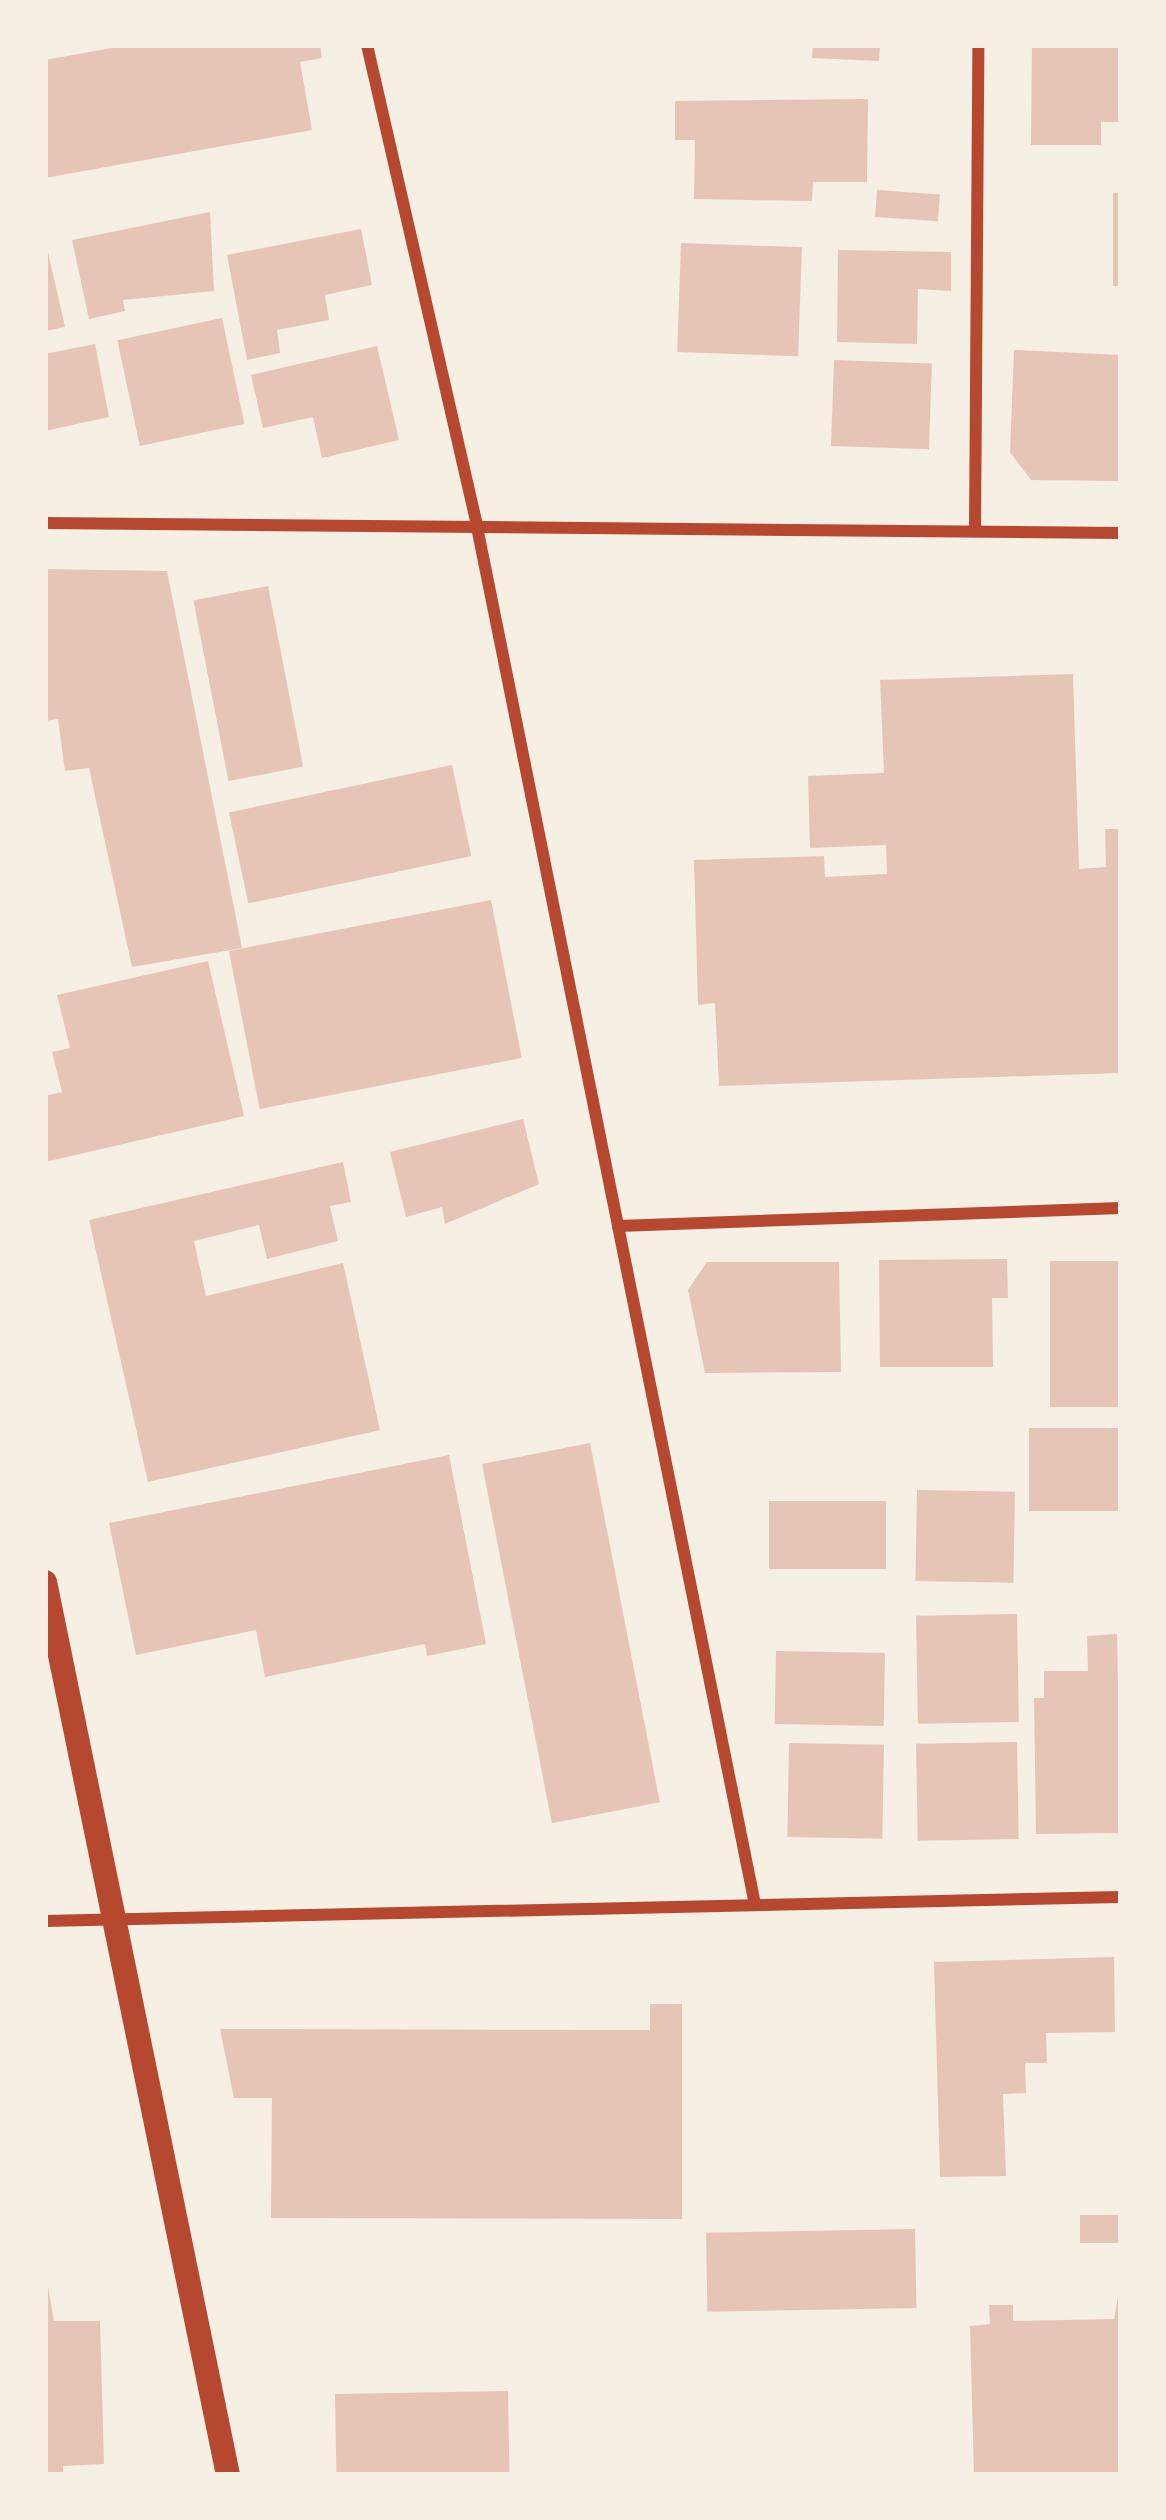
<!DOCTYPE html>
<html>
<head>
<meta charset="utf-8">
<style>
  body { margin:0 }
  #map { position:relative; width:1166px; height:2520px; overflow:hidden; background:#f6efe4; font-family:Inter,sans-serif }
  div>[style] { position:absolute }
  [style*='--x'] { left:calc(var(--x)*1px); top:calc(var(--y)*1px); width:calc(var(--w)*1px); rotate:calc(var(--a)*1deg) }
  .building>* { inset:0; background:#e6c5b7; transform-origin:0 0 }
  .minor>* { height:12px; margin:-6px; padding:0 6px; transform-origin:6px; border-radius:6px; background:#b5482f }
  .secondary>* { height:24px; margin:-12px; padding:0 12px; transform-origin:12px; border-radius:12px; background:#b5482f }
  span { translate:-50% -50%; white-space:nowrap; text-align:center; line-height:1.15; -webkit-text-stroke:9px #f6efe4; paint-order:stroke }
  .frame { position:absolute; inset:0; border:48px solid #f6efe4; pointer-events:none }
</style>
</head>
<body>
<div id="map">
  <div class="building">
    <i style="clip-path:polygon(128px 45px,320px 45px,322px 58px,300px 62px,312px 130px,45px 178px,45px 60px)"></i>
    <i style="clip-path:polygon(813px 45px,880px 45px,879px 61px,812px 58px)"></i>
    <i style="clip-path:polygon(1032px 45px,1121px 45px,1121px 122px,1101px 122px,1101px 145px,1031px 145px)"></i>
    <i style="clip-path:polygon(868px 99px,867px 182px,813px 182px,812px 201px,694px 199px,695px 140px,675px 140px,675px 101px)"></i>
    <i style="left:877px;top:190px;width:63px;height:27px;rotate:4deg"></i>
    <i style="left:1113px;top:193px;width:8px;height:93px"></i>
    <i style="clip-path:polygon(210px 212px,214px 291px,123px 300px,125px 311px,89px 319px,72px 240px)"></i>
    <i style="clip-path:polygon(361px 229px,372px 285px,325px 295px,329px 320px,277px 330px,280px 353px,247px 360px,227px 255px)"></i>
    <i style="clip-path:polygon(45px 239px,65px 327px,45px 331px)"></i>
    <i style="left:681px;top:243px;width:121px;height:109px;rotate:2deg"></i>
    <i style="clip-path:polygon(838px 250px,951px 252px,951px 291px,918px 289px,917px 344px,837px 342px)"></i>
    <i style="left:222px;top:318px;width:108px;height:107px;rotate:78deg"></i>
    <i style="clip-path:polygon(95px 344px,109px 417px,45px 431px,45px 354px)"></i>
    <i style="clip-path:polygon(377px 346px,399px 440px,322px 458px,313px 417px,263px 428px,251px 375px)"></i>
    <i style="clip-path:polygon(1014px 350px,1121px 355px,1121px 481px,1031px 480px,1010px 452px)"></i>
    <i style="left:834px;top:360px;width:98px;height:86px;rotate:2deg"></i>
    <i style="clip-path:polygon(45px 569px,167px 571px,242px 948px,132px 967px,89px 768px,65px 771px,58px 719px,45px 721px)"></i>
    <i style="left:268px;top:586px;width:184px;height:76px;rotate:79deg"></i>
    <i style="clip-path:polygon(1073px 674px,1079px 869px,1106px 867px,1105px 829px,1121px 829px,1121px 1073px,719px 1086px,715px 1003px,698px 1005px,694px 860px,824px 856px,825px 877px,887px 874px,886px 845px,810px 848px,808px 776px,884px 773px,880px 680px)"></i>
    <i style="left:452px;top:765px;width:93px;height:228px;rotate:78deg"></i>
    <i style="left:491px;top:900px;width:161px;height:267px;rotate:79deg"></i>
    <i style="clip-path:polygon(208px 961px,244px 1116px,45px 1162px,45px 1096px,62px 1092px,52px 1052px,70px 1048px,57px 995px)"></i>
    <i style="clip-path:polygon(523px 1119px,539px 1184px,445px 1224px,442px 1207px,406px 1217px,390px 1152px)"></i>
    <i style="clip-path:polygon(343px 1162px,351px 1202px,330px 1206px,338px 1241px,267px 1259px,259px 1225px,194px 1241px,206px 1296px,343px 1263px,380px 1430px,148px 1482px,89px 1220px)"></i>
    <i style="clip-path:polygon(1007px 1259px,1008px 1298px,992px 1298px,993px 1367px,880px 1367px,879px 1260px)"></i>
    <i style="left:1121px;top:1261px;width:146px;height:71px;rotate:90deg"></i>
    <i style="clip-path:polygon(707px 1262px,839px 1262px,841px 1372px,705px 1373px,688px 1290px)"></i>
    <i style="left:1121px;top:1428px;width:83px;height:92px;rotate:90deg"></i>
    <i style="left:590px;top:1443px;width:366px;height:110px;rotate:79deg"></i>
    <i style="clip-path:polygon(449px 1455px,486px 1644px,427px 1656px,425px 1644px,265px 1677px,256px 1630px,136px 1655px,109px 1523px)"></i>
    <i style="left:917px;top:1490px;width:98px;height:91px;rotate:1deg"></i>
    <i style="left:886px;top:1501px;width:68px;height:117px;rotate:90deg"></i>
    <i style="left:1017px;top:1614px;width:108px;height:101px;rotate:89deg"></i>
    <i style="clip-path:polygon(1117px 1634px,1121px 1833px,1036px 1834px,1034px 1698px,1044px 1698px,1044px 1671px,1088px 1671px,1087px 1636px)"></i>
    <i style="left:776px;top:1651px;width:109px;height:73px;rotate:1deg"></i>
    <i style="left:1017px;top:1742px;width:97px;height:101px;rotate:89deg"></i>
    <i style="left:789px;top:1743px;width:95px;height:94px;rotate:1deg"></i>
    <i style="clip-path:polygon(1114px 1957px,1115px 2032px,1046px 2033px,1047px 2063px,1025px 2063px,1026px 2093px,1003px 2094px,1006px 2176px,940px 2177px,934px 1962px)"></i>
    <i style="clip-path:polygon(650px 2004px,682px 2004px,682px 2219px,271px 2218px,272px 2098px,234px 2098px,220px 2029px,650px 2030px)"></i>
    <i style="left:1121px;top:2215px;width:28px;height:41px;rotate:90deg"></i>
    <i style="left:915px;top:2229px;width:79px;height:209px;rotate:89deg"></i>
    <i style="clip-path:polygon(45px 2270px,54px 2321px,100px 2321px,104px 2464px,63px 2466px,63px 2475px,45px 2475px)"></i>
    <i style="clip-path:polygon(1121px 2280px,1121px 2475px,974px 2475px,970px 2326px,990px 2324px,989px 2305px,1013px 2305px,1013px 2321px,1114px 2319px)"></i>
    <i style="left:508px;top:2391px;width:84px;height:173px;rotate:89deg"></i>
  </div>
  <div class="minor">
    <i style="--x:367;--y:45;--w:494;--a:77.1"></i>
    <i style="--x:477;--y:527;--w:1405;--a:78.59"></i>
    <i style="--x:45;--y:523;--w:1076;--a:0.53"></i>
    <i style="--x:975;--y:531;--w:486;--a:-89.6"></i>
    <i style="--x:618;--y:1226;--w:503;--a:-2.05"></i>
    <i style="--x:45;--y:1921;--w:1076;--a:-1.28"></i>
  </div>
  <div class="secondary">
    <i style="--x:45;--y:1582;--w:912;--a:78.42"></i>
  </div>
  <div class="frame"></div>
</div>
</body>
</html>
